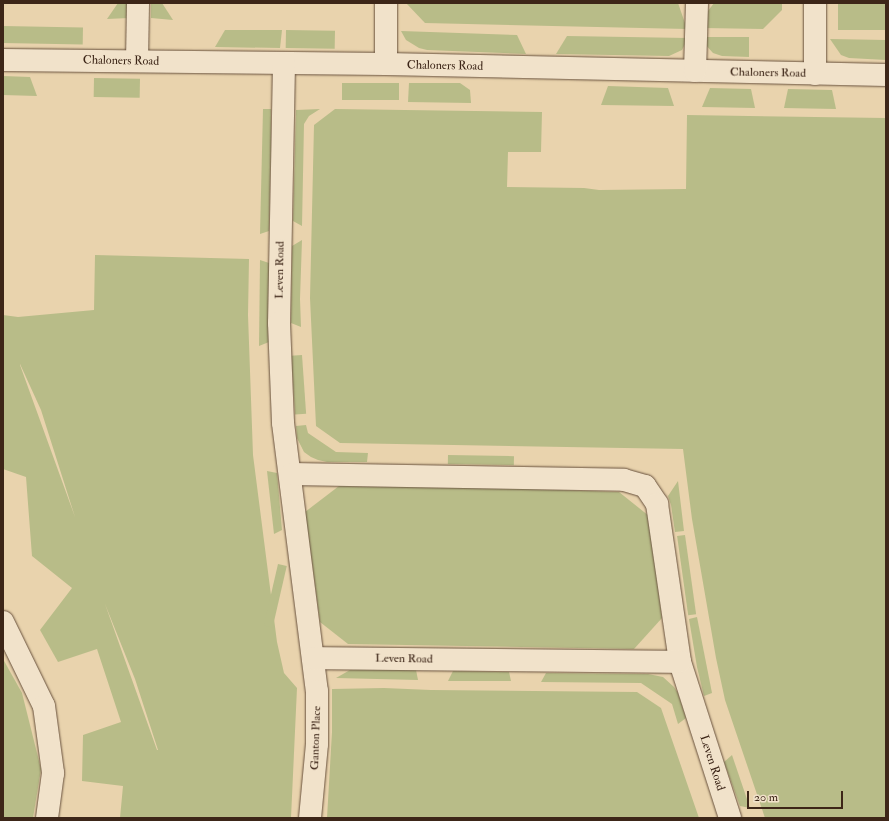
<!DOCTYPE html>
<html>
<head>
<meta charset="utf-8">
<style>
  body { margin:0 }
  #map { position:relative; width:889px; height:821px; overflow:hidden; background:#e9d3ad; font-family:"IM FELL Double Pica",serif }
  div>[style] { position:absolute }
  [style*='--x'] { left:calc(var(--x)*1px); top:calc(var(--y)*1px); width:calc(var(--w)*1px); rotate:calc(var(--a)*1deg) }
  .green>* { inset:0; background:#b8bc88; transform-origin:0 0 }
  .roads { filter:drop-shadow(0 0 1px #68513d) drop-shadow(0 0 1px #68513d) }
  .minor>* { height:22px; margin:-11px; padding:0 11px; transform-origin:11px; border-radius:11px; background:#f1e2ca }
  span { translate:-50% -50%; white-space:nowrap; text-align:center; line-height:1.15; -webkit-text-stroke:3px #f1e2ca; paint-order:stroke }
  .street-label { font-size:12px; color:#3d2618 }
  .frame { position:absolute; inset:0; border:4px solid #3d2618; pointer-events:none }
  .scale { position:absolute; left:747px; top:791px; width:96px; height:18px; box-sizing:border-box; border:2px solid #3d2618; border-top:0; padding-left:5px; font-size:12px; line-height:14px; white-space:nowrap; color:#3d2618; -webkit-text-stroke:3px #f1e2ca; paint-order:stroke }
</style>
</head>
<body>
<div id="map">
  <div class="green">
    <i style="clip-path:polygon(118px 3px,129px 3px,129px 18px,107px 19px)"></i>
    <i style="clip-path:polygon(151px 3px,162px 3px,173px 20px,151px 18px)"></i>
    <i style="clip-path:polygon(406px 3px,678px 3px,687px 29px,425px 23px)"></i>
    <i style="clip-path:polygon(714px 3px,782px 3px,782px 10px,763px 29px,704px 28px,705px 15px)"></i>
    <i style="left:838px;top:3px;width:48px;height:27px"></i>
    <i style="left:3px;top:26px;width:80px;height:17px;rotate:1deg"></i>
    <i style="clip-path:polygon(225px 30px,282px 30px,280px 48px,215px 47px)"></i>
    <i style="left:286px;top:30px;width:49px;height:18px;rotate:1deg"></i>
    <i style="clip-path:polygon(401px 31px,517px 35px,526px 54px,427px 50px,419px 48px,406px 40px)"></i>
    <i style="clip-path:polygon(567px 36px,688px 38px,682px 50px,669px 56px,556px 54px)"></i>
    <i style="clip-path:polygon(704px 37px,749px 37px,749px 57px,722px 56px,713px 53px,704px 43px)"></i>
    <i style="clip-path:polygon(830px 39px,886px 40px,886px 60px,849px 58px,841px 55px)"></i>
    <i style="clip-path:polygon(3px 76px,30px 77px,37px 96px,3px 95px)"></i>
    <i style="left:94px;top:78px;width:46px;height:19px;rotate:1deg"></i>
    <i style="left:342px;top:83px;width:57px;height:17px"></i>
    <i style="clip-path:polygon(409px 83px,460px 83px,470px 90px,471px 103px,408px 102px)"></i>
    <i style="clip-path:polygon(608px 86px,668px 88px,674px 106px,601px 105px)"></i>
    <i style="clip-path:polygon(710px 88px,751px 89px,755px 108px,702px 107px)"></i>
    <i style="clip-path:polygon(788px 89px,832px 90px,836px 109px,784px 108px)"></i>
    <i style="clip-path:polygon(263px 109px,271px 109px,271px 145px,269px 231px,260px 234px)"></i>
    <i style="clip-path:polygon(320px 109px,309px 116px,304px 124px,302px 226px,293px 221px,296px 110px)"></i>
    <i style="clip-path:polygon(335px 109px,542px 112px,541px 152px,508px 152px,507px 187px,584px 188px,599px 190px,686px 189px,687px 115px,886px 118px,886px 818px,765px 818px,725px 700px,716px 658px,692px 519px,683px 449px,340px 443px,316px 426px,310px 298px,314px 125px)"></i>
    <i style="clip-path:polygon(302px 240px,300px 299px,301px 327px,291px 323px,292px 246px)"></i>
    <i style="clip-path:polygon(evenodd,95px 255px,249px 259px,248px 315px,253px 455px,277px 642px,284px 673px,297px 688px,291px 818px,120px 818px,123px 786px,82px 781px,83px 735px,121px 722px,97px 649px,58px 662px,40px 630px,72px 588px,32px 556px,26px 477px,3px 469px,3px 315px,18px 317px,94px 310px,95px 255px,20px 364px,41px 410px,75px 517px,20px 365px,20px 364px,95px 255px,105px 604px,135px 679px,158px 750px,157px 750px,105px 604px)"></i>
    <i style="clip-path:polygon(260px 260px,269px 263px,269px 342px,259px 346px)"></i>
    <i style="left:302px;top:355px;width:59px;height:11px;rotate:86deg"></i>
    <i style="clip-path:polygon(306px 425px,308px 433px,336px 452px,368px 453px,367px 462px,327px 462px,318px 460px,311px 457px,304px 452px,297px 438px,296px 426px)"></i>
    <i style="left:448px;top:455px;width:66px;height:9px;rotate:1deg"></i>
    <i style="clip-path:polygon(267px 471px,277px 473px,282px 530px,274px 534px)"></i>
    <i style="clip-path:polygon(678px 481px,684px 531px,675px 532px,671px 505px,668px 496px)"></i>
    <i style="clip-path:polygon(339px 486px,500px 488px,619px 492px,649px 516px,662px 618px,634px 649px,348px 644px,320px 622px,305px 512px)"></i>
    <i style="left:685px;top:535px;width:80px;height:8px;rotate:82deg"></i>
    <i style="left:278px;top:564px;width:9px;height:63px;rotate:13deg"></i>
    <i style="clip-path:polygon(697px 617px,712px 693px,704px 696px,697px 667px,689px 619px)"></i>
    <i style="clip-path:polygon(3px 659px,22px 693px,41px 769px,33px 818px,3px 818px)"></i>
    <i style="clip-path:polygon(359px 669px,416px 670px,418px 680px,336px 678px,350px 670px)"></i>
    <i style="clip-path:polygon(453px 671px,509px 672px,511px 681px,448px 681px)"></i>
    <i style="clip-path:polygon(546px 673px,648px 674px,663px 677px,674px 687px,678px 693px,686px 718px,678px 724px,672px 704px,641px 683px,541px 682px)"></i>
    <i style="clip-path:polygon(384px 688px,431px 690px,637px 692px,661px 708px,699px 818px,327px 818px,332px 732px,332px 689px)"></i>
    <i style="clip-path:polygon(732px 755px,750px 808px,740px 806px,724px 762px)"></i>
  </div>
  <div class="roads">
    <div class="minor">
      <i style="--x:815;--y:3;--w:71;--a:90"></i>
      <i style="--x:3;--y:60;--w:383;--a:0.6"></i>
      <i style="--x:386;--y:64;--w:500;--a:1.26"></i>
      <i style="--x:137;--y:61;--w:58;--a:-89"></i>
      <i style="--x:284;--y:64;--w:259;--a:91.1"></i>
      <i style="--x:279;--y:323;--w:100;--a:87.7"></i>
      <i style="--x:283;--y:423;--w:270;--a:82.8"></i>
      <i style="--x:317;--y:691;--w:53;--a:90"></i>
      <i style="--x:317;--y:744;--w:74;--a:95.4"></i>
      <i style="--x:386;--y:64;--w:61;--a:-90"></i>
      <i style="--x:695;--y:71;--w:68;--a:-88.3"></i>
      <i style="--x:291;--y:474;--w:333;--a:1"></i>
      <i style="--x:624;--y:480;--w:22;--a:16"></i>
      <i style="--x:645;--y:486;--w:22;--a:56"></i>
      <i style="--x:657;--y:504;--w:160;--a:81.7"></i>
      <i style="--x:680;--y:662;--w:164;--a:72.2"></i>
      <i style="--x:3;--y:622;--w:93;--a:64"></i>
      <i style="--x:44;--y:706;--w:68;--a:82.3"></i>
      <i style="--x:53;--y:773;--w:45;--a:97.6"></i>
      <i style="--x:313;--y:658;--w:367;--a:0.6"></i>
    </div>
  </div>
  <div class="street-label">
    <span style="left:121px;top:61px;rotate:1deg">Chaloners Road</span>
    <span style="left:445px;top:66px;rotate:1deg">Chaloners Road</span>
    <span style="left:768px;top:73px;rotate:1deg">Chaloners Road</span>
    <span style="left:280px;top:270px;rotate:-89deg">Leven Road</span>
    <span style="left:404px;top:659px;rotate:1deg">Leven Road</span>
    <span style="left:316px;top:738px;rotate:-88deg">Ganton Place</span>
    <span style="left:712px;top:763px;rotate:72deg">Leven Road</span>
  </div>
  <div class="frame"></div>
  <div class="scale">20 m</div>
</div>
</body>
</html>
